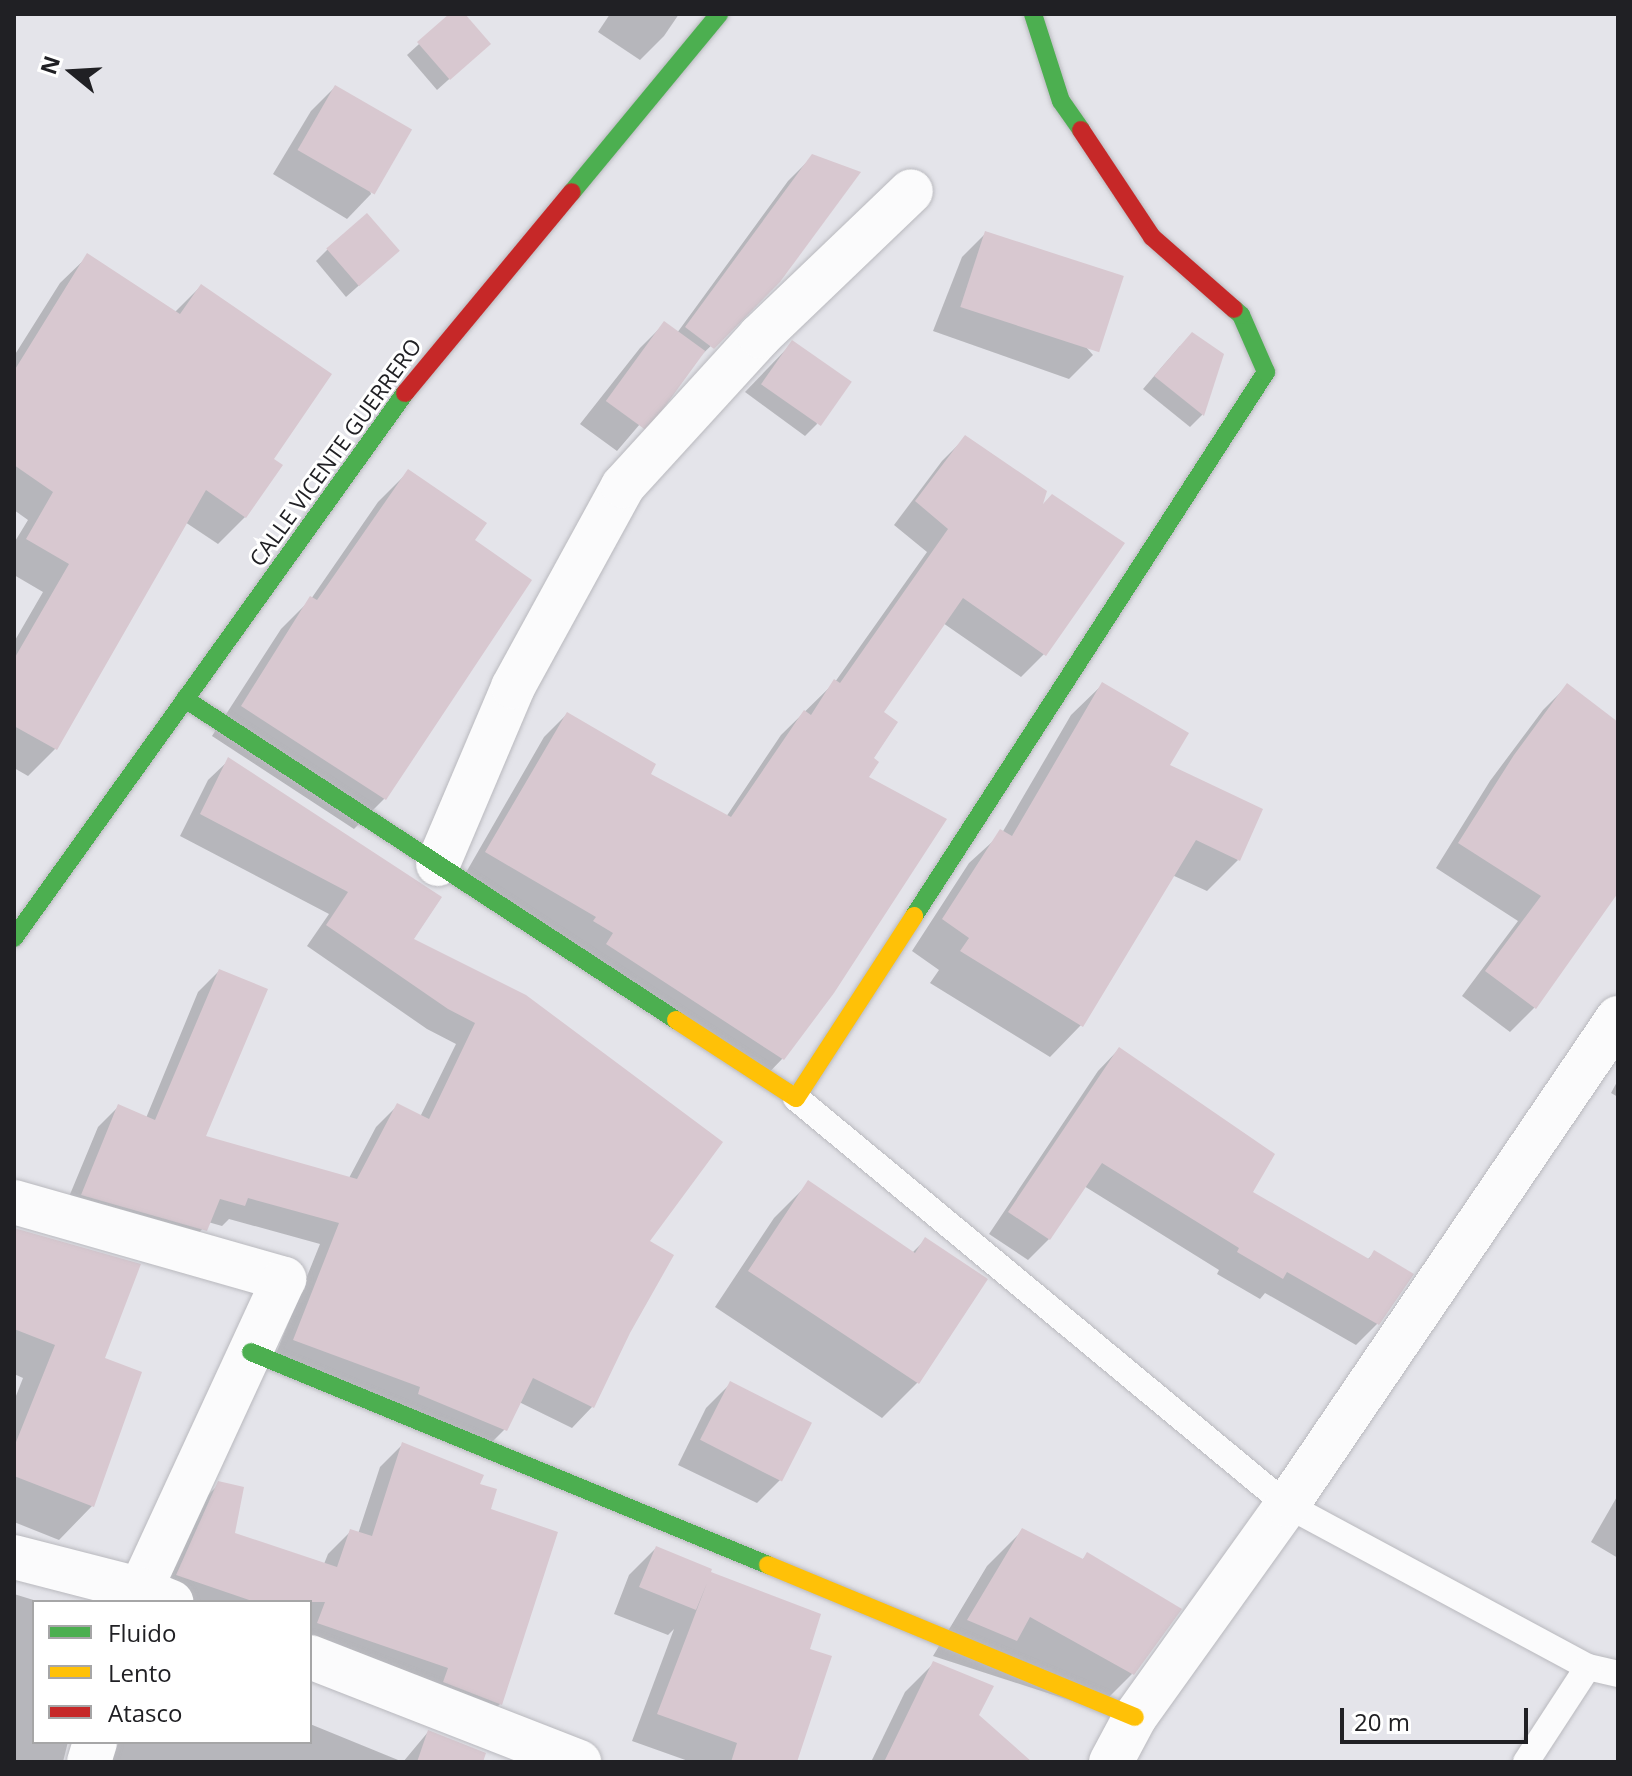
<!DOCTYPE html>
<html>
<head>
<meta charset="utf-8">
<style>
  body { margin:0 }
  #map { position:relative; width:1632px; height:1776px; overflow:hidden; background:#e4e4ea; font-family:"Open Sans",sans-serif }
  div>[style] { position:absolute }
  [style*='--x'] { left:calc(var(--x)*1px); top:calc(var(--y)*1px); width:calc(var(--w)*1px); rotate:calc(var(--a)*1deg) }
  .shadow>* { inset:0; background:#0003 }
  .building>* { inset:0; background:#d8c8d0; transform-origin:0 0 }
  .roads { filter:drop-shadow(0 0 2px #b9b9be) drop-shadow(0 0 2px #b9b9be) }
  .lane>* { height:26px; margin:-13px; padding:0 13px; transform-origin:13px; border-radius:13px; background:#fbfbfc }
  .street>* { height:44px; margin:-22px; padding:0 22px; transform-origin:22px; border-radius:22px; background:#fbfbfc }
  .fast>* { height:18px; margin:-9px; padding:0 9px; transform-origin:9px; border-radius:9px; background:#4caf50 }
  .slow>* { height:18px; margin:-9px; padding:0 9px; transform-origin:9px; border-radius:9px; background:#ffc107 }
  .jam>* { height:18px; margin:-9px; padding:0 9px; transform-origin:9px; border-radius:9px; background:#c62828 }
  span { translate:-50% -50%; white-space:nowrap; text-align:center; line-height:1.15; -webkit-text-stroke:6px #fff; paint-order:stroke }
  .street-label { font-size:22px; color:#202024 }
  .frame { position:absolute; inset:0; border:16px solid #202024; pointer-events:none }
  .legend { position:absolute; left:32px; top:1600px; width:280px; height:144px; box-sizing:border-box; background:#fff; border:2px solid #a6a6a7; margin:0; padding:10px 14px; list-style:none; font-size:24px; color:#202024 }
  .legend li { display:flex; align-items:center; gap:16px; height:40px }
  .legend b { width:40px; border:2px solid #a6a6a7 }
  .north { position:absolute; left:32px; top:32px; width:80px; height:80px; -webkit-text-stroke:6px #fff; paint-order:stroke; rotate:288deg; font-size:22px; font-weight:700; line-height:32px; text-align:center; color:#202024 }
  .north::after { content:''; display:block; margin:auto; width:28px; height:36px; background:#202024; clip-path:polygon(50% 0,100% 100%,50% 72%,0 100%) }
  .scale { position:absolute; left:1340px; top:1708px; width:188px; height:36px; box-sizing:border-box; border:4px solid #202024; border-top:0; padding-left:10px; font-size:24px; line-height:28px; white-space:nowrap; color:#202024; -webkit-text-stroke:6px #fff; paint-order:stroke }
</style>
</head>
<body>
<div id="map">
  <div class="shadow">
    <i style="clip-path:polygon(452px 14px,463px 14px,476px 55px,437px 90px,407px 55px)"></i>
    <i style="clip-path:polygon(610px 14px,679px 14px,664px 36px,640px 60px,598px 32px)"></i>
    <i style="clip-path:polygon(335px 87px,371px 194px,347px 219px,273px 174px,311px 111px)"></i>
    <i style="clip-path:polygon(812px 157px,778px 281px,686px 370px,617px 451px,580px 424px,640px 348px,664px 324px,677px 333px,788px 181px)"></i>
    <i style="clip-path:polygon(986px 233px,1093px 355px,1069px 379px,933px 331px,962px 257px)"></i>
    <i style="clip-path:polygon(328px 249px,385px 262px,346px 297px,316px 261px)"></i>
    <i style="clip-path:polygon(88px 256px,174px 313px,201px 286px,271px 459px,245px 517px,218px 544px,185px 522px,55px 749px,28px 776px,14px 768px,14px 642px,43px 592px,14px 575px,14px 543px,28px 520px,14px 510px,14px 356px,60px 283px)"></i>
    <i style="clip-path:polygon(793px 342px,817px 424px,805px 436px,745px 392px)"></i>
    <i style="clip-path:polygon(1180px 346px,1222px 354px,1202px 415px,1190px 427px,1143px 389px)"></i>
    <i style="clip-path:polygon(965px 438px,1039px 510px,1044px 654px,1021px 677px,943px 623px,881px 713px,866px 777px,782px 1059px,760px 1082px,464px 876px,544px 737px,567px 714px,648px 774px,726px 817px,781px 735px,835px 682px,927px 552px,894px 525px,942px 461px)"></i>
    <i style="clip-path:polygon(408px 472px,473px 541px,529px 580px,384px 799px,354px 829px,212px 736px,281px 629px,311px 599px,378px 502px)"></i>
    <i style="clip-path:polygon(1103px 684px,1238px 860px,1207px 891px,1172px 875px,1081px 1025px,1050px 1057px,930px 983px,939px 970px,912px 951px,969px 863px,1002px 833px,1071px 715px)"></i>
    <i style="clip-path:polygon(1567px 686px,1618px 724px,1618px 887px,1534px 1008px,1510px 1032px,1462px 996px,1518px 921px,1436px 868px,1490px 781px,1543px 710px)"></i>
    <i style="clip-path:polygon(229px 760px,411px 940px,647px 1241px,628px 1332px,592px 1407px,572px 1428px,519px 1402px,505px 1429px,484px 1450px,273px 1361px,320px 1244px,229px 1219px,222px 1226px,208px 1222px,184px 1251px,61px 1216px,98px 1127px,118px 1107px,146px 1118px,198px 992px,219px 971px,203px 1137px,349px 1178px,376px 1127px,397px 1106px,420px 1117px,456px 1044px,427px 1029px,307px 946px,329px 914px,180px 836px,208px 780px)"></i>
    <i style="clip-path:polygon(1119px 1049px,1250px 1193px,1367px 1260px,1374px 1253px,1378px 1323px,1356px 1345px,1265px 1293px,1260px 1299px,1217px 1274px,1219px 1270px,1084px 1186px,1049px 1239px,1028px 1260px,989px 1234px,1098px 1071px)"></i>
    <i style="clip-path:polygon(1618px 1080px,1618px 1097px,1611px 1093px)"></i>
    <i style="clip-path:polygon(809px 1183px,912px 1253px,925px 1240px,985px 1279px,917px 1383px,882px 1418px,715px 1307px,774px 1218px)"></i>
    <i style="clip-path:polygon(14px 1230px,103px 1359px,140px 1373px,92px 1506px,59px 1540px,14px 1522px,14px 1401px,23px 1378px,14px 1374px)"></i>
    <i style="clip-path:polygon(731px 1383px,781px 1479px,757px 1503px,678px 1465px,706px 1408px)"></i>
    <i style="clip-path:polygon(403px 1444px,477px 1485px,488px 1510px,500px 1704px,477px 1727px,310px 1651px,310px 1602px,157px 1602px,196px 1507px,219px 1484px,232px 1535px,324px 1564px,328px 1554px,351px 1531px,358px 1534px,380px 1467px)"></i>
    <i style="clip-path:polygon(1618px 1495px,1618px 1558px,1591px 1542px)"></i>
    <i style="clip-path:polygon(1022px 1531px,1081px 1561px,1087px 1555px,1132px 1674px,1097px 1709px,933px 1656px,987px 1566px)"></i>
    <i style="clip-path:polygon(656px 1548px,708px 1574px,807px 1650px,795px 1762px,691px 1762px,632px 1741px,674px 1629px,668px 1635px,614px 1614px,629px 1575px)"></i>
    <i style="clip-path:polygon(14px 1594px,40px 1602px,34px 1602px,34px 1742px,68px 1742px,63px 1762px,14px 1762px)"></i>
    <i style="clip-path:polygon(934px 1663px,977px 1716px,1013px 1762px,871px 1762px,905px 1692px)"></i>
    <i style="clip-path:polygon(310px 1724px,403px 1762px,428px 1732px,481px 1762px,97px 1762px,81px 1742px,310px 1742px)"></i>
  </div>
  <div class="building">
    <i style="clip-path:polygon(449px 14px,465px 14px,491px 44px,450px 80px,417px 42px)"></i>
    <i style="left:335px;top:85px;width:89px;height:75px;rotate:30deg"></i>
    <i style="clip-path:polygon(812px 154px,861px 172px,780px 282px,714px 349px,685px 327px)"></i>
    <i style="left:367px;top:213px;width:50px;height:54px;rotate:49deg"></i>
    <i style="left:985px;top:231px;width:146px;height:80px;rotate:18deg"></i>
    <i style="clip-path:polygon(87px 253px,180px 314px,201px 284px,332px 374px,274px 459px,283px 465px,246px 518px,206px 490px,57px 750px,14px 726px,14px 659px,69px 564px,26px 539px,53px 492px,14px 465px,14px 371px)"></i>
    <i style="left:664px;top:321px;width:51px;height:99px;rotate:36deg"></i>
    <i style="clip-path:polygon(1192px 332px,1224px 354px,1204px 416px,1154px 376px)"></i>
    <i style="left:792px;top:340px;width:73px;height:54px;rotate:35deg"></i>
    <i style="clip-path:polygon(965px 435px,1047px 491px,1043px 504px,1052px 494px,1125px 543px,1046px 656px,963px 598px,884px 712px,898px 722px,874px 758px,879px 762px,869px 777px,947px 819px,834px 993px,784px 1060px,606px 944px,613px 933px,593px 921px,596px 917px,485px 852px,567px 712px,656px 764px,651px 774px,731px 817px,804px 710px,811px 715px,834px 679px,840px 683px,948px 529px,915px 501px)"></i>
    <i style="clip-path:polygon(408px 469px,487px 523px,475px 540px,532px 580px,386px 800px,241px 706px,310px 596px,317px 600px)"></i>
    <i style="clip-path:polygon(1102px 682px,1189px 733px,1170px 765px,1263px 809px,1240px 861px,1196px 840px,1083px 1027px,960px 951px,969px 938px,942px 919px,1000px 829px,1012px 836px)"></i>
    <i style="clip-path:polygon(1567px 683px,1618px 722px,1618px 893px,1536px 1009px,1485px 971px,1541px 896px,1458px 843px,1514px 755px)"></i>
    <i style="clip-path:polygon(228px 757px,442px 897px,414px 939px,526px 995px,723px 1142px,650px 1241px,674px 1255px,630px 1333px,594px 1408px,533px 1378px,507px 1431px,418px 1394px,420px 1387px,293px 1340px,339px 1223px,248px 1198px,245px 1206px,220px 1199px,207px 1231px,81px 1195px,118px 1104px,155px 1120px,219px 969px,268px 989px,206px 1136px,357px 1179px,397px 1103px,429px 1119px,475px 1023px,448px 1009px,326px 925px,348px 892px,200px 814px)"></i>
    <i style="clip-path:polygon(1119px 1047px,1275px 1154px,1253px 1192px,1369px 1259px,1374px 1250px,1414px 1274px,1379px 1325px,1287px 1272px,1283px 1279px,1237px 1252px,1239px 1248px,1102px 1163px,1050px 1240px,1008px 1212px)"></i>
    <i style="clip-path:polygon(808px 1180px,915px 1253px,925px 1237px,988px 1279px,919px 1384px,748px 1271px)"></i>
    <i style="clip-path:polygon(14px 1228px,141px 1264px,105px 1358px,142px 1372px,94px 1507px,14px 1476px,14px 1447px,55px 1345px,14px 1329px)"></i>
    <i style="left:730px;top:1381px;width:92px;height:66px;rotate:27deg"></i>
    <i style="clip-path:polygon(402px 1442px,484px 1475px,480px 1484px,497px 1489px,491px 1509px,558px 1532px,502px 1705px,443px 1682px,448px 1668px,317px 1623px,325px 1602px,255px 1602px,176px 1575px,218px 1481px,244px 1487px,235px 1533px,337px 1567px,350px 1529px,372px 1536px)"></i>
    <i style="clip-path:polygon(1022px 1528px,1083px 1559px,1087px 1552px,1182px 1609px,1134px 1675px,1030px 1617px,1017px 1641px,967px 1620px)"></i>
    <i style="clip-path:polygon(656px 1546px,712px 1569px,711px 1572px,821px 1614px,810px 1649px,832px 1656px,797px 1762px,731px 1762px,737px 1743px,657px 1714px,707px 1583px,696px 1610px,639px 1587px)"></i>
    <i style="clip-path:polygon(933px 1661px,994px 1686px,979px 1715px,1032px 1762px,884px 1762px)"></i>
    <i style="clip-path:polygon(428px 1730px,486px 1753px,483px 1762px,417px 1762px)"></i>
  </div>
  <div class="roads">
    <div class="lane">
      <i style="--x:796;--y:1098;--w:638;--a:39.66"></i>
      <i style="--x:1287;--y:1505;--w:342;--a:28.3"></i>
      <i style="--x:1588;--y:1667;--w:31;--a:13"></i>
      <i style="--x:1526;--y:1762;--w:113;--a:-56.9"></i>
    </div>
    <div class="street">
      <i style="--x:438;--y:864;--w:192;--a:-67"></i>
      <i style="--x:513;--y:687;--w:229;--a:-61.3"></i>
      <i style="--x:623;--y:486;--w:203;--a:-47.6"></i>
      <i style="--x:760;--y:336;--w:209;--a:-43.8"></i>
      <i style="--x:14;--y:1202;--w:281;--a:15.9"></i>
      <i style="--x:284;--y:1279;--w:356;--a:114.8"></i>
      <i style="--x:14;--y:1557;--w:129;--a:14.4"></i>
      <i style="--x:139;--y:1589;--w:35;--a:22"></i>
      <i style="--x:310;--y:1657;--w:289;--a:21.3"></i>
      <i style="--x:89;--y:1762;--w:21;--a:-73"></i>
      <i style="--x:1111;--y:1762;--w:51;--a:-61.9"></i>
      <i style="--x:1135;--y:1717;--w:261;--a:-54.4"></i>
      <i style="--x:1287;--y:1505;--w:589;--a:-55.8"></i>
    </div>
    <div class="fast">
      <i style="--x:1033;--y:14;--w:91;--a:72.2"></i>
      <i style="--x:1061;--y:101;--w:35;--a:55"></i>
      <i style="--x:572;--y:192;--w:231;--a:-50.4"></i>
      <i style="--x:185;--y:699;--w:587;--a:33.18"></i>
      <i style="--x:914;--y:916;--w:648;--a:-57.09"></i>
      <i style="--x:1266;--y:372;--w:62;--a:-113.7"></i>
      <i style="--x:1241;--y:315;--w:9;--a:-139"></i>
      <i style="--x:14;--y:938;--w:671;--a:-54.34"></i>
      <i style="--x:251;--y:1352;--w:559;--a:22.39"></i>
    </div>
    <div class="slow">
      <i style="--x:676;--y:1020;--w:143;--a:33"></i>
      <i style="--x:796;--y:1098;--w:217;--a:-57"></i>
      <i style="--x:768;--y:1565;--w:397;--a:22.5"></i>
    </div>
    <div class="jam">
      <i style="--x:1081;--y:130;--w:128;--a:56.4"></i>
      <i style="--x:1152;--y:237;--w:109;--a:41.3"></i>
      <i style="--x:405;--y:393;--w:261;--a:-50.3"></i>
    </div>
  </div>
  <div class="street-label">
    <span style="left:335px;top:452px;rotate:-54deg">CALLE VICENTE GUERRERO</span>
  </div>
  <div class="frame"></div>
  <ul class="legend">
  <li><b style="height:10px;background:#4caf50"></b>Fluido</li>
  <li><b style="height:10px;background:#ffc107"></b>Lento</li>
  <li><b style="height:10px;background:#c62828"></b>Atasco</li>
  </ul>
  <div class="north">N</div>
  <div class="scale">20 m</div>
</div>
</body>
</html>
